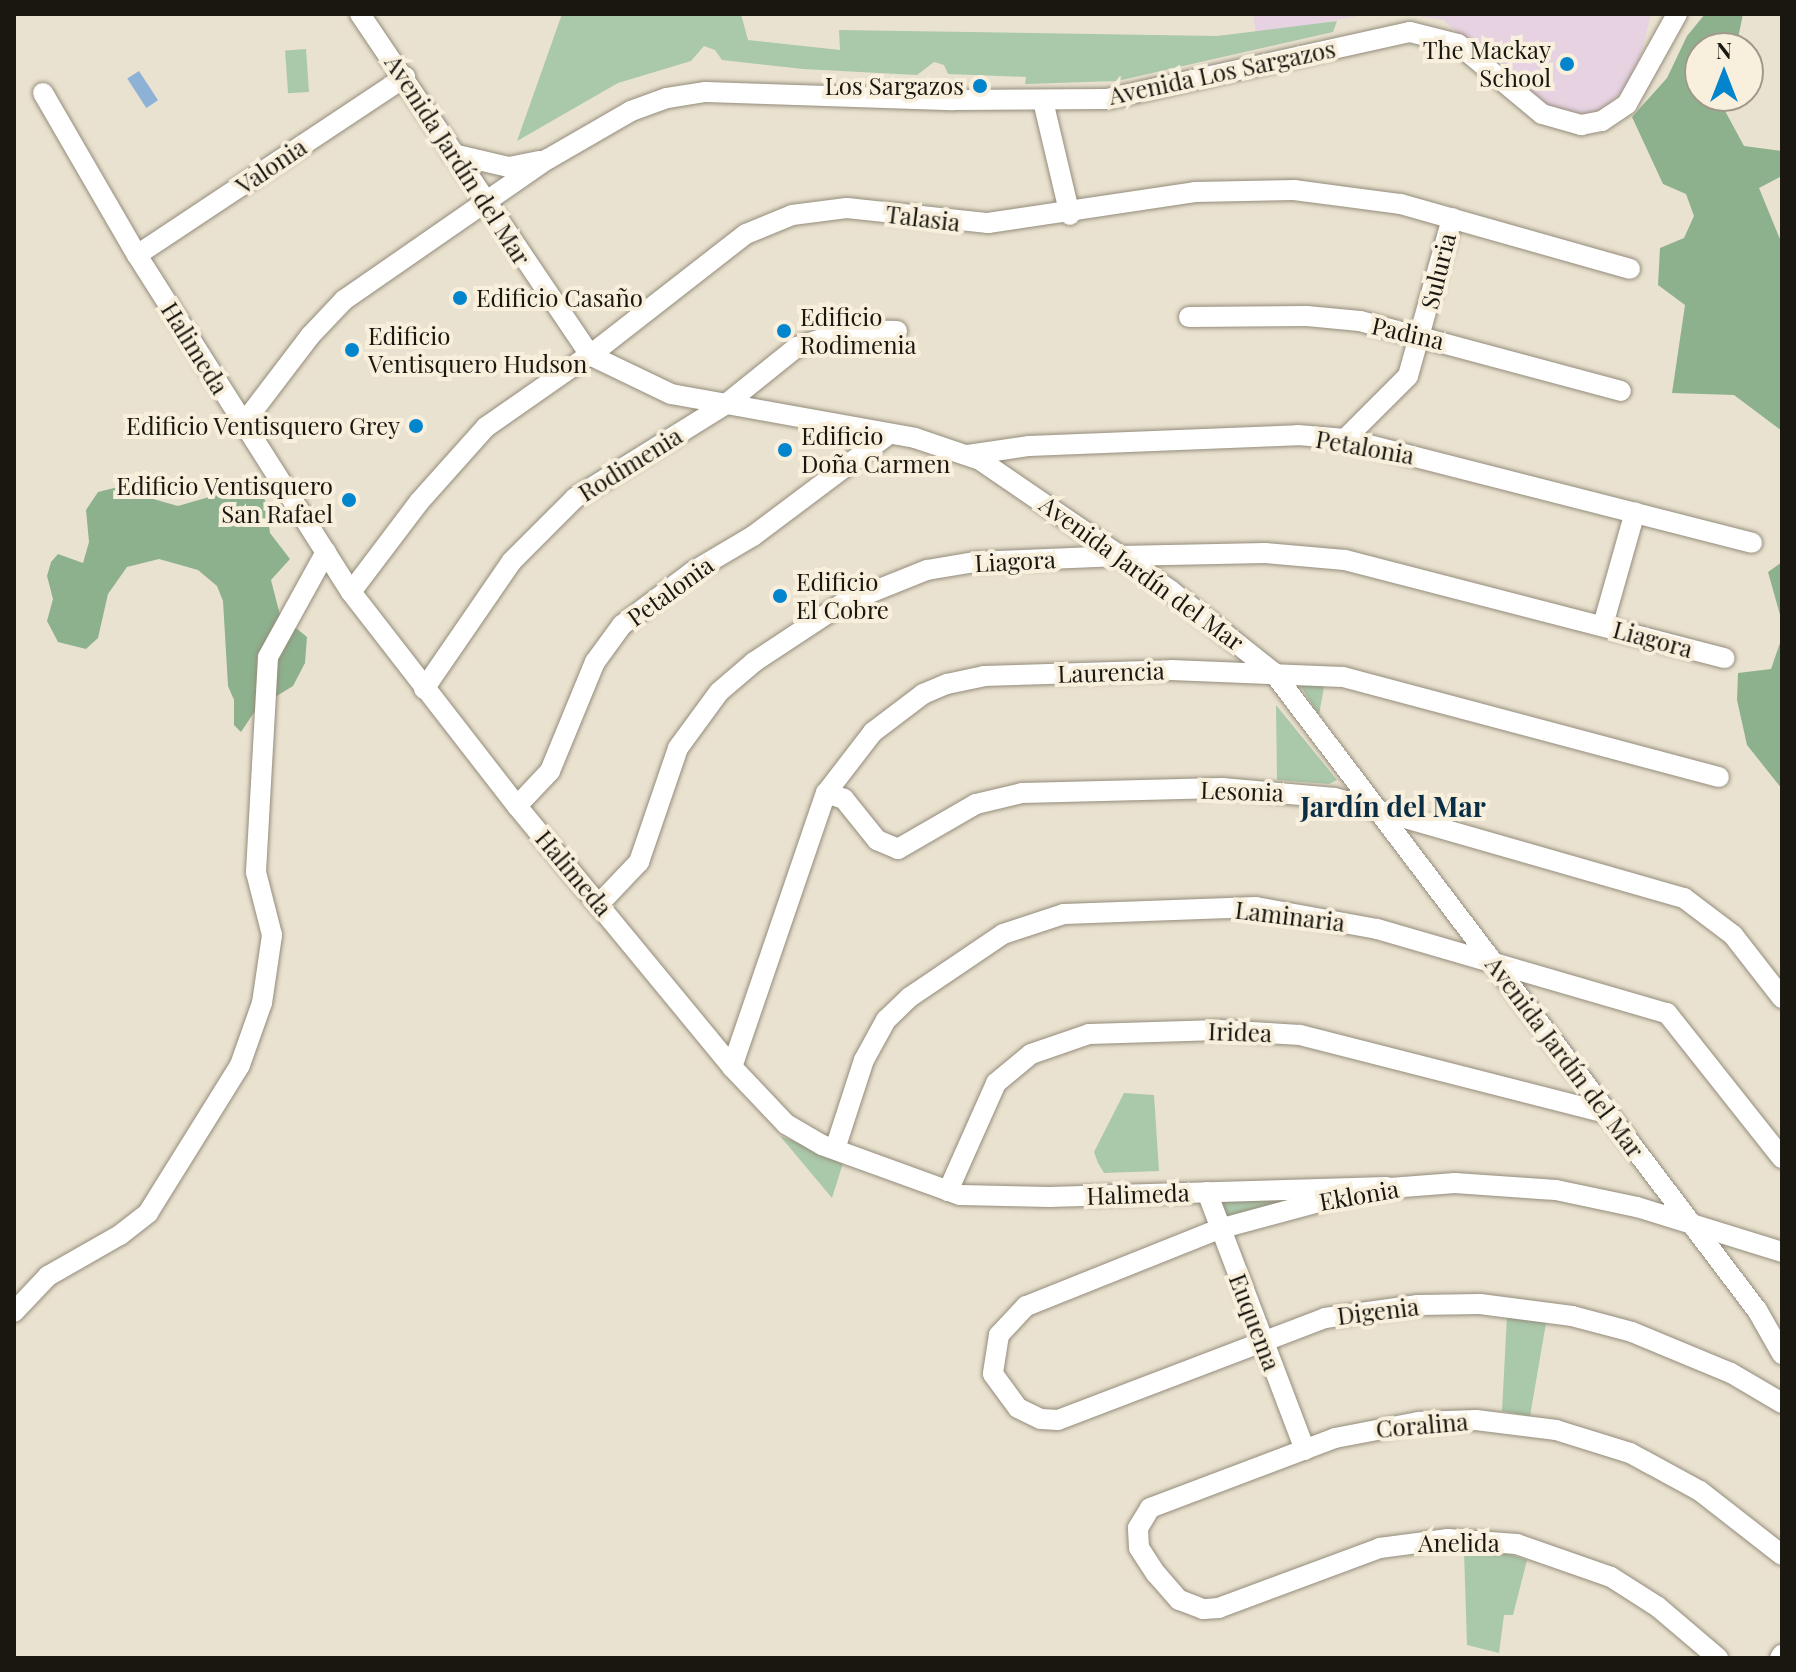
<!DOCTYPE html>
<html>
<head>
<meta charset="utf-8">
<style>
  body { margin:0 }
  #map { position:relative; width:1796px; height:1672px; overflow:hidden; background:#eae2d0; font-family:"Playfair Display",serif }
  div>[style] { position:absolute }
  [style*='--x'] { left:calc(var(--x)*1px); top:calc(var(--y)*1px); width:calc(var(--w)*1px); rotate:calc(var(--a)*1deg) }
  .education>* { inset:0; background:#e6d2e1 }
  .green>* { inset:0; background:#aac8aa; transform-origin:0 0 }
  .forest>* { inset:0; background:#8db18d }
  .water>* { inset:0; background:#8db2d6; transform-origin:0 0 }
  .roads { filter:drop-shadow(0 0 2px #948c7b) drop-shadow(0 0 2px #948c7b) }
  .minor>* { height:20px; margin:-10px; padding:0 10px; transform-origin:10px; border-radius:10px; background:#fff }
  .dots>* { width:22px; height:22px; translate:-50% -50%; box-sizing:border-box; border:4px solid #f8f0dd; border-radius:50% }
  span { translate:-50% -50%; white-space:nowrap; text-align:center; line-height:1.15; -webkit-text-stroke:8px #f8f0dd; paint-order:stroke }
  .poi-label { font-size:24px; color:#191710 }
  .right { translate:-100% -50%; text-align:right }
  .left { translate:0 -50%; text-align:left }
  .street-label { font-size:24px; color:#191710 }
  .quarter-label { font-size:28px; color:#0a2e46; font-weight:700 }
  .frame { position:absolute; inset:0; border:16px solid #191710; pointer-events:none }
  .north { position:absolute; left:1684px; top:32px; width:80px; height:80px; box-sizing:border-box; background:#f8f0dd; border:2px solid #9f998b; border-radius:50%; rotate:0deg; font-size:22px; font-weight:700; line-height:32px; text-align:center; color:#191710 }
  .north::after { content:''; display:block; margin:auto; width:28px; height:36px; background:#0285cc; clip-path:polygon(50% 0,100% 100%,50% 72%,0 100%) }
</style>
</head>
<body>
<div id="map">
  <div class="education">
    <i style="clip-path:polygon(1253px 14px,1369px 14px,1256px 35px)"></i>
    <i style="clip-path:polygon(1406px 14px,1651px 14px,1641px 55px,1624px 91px,1596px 113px,1577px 117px,1538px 103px,1443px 20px)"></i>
  </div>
  <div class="green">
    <i style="clip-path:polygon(562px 14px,741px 14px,748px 40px,840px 50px,839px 30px,1217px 36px,1337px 21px,1333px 32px,1117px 81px,1025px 84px,1026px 77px,948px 74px,944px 65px,934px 62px,917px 75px,803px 69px,722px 60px,715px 50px,704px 46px,691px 61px,618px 83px,517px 141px)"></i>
    <i style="left:306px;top:49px;width:43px;height:21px;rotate:86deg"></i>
    <i style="clip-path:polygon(1325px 681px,1319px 715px,1300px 685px)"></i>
    <i style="clip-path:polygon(1276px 705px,1337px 780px,1329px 784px,1277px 780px)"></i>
    <i style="clip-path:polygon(1124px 1093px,1154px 1095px,1159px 1171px,1104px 1173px,1098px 1163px,1094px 1152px)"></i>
    <i style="clip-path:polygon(780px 1136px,844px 1160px,832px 1198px)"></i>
    <i style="clip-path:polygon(1303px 1195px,1222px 1219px,1219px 1199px)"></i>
    <i style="clip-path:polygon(1507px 1316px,1546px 1323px,1530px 1416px,1502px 1411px)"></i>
    <i style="clip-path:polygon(1464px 1551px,1505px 1553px,1527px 1560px,1513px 1615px,1504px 1615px,1499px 1653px,1467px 1645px)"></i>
  </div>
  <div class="forest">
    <i style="clip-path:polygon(1705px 14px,1743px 14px,1736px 48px,1700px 48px,1700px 96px,1717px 96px,1744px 146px,1782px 151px,1782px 176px,1759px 188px,1782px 244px,1782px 431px,1734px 395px,1672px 393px,1685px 305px,1658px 285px,1660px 248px,1684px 238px,1694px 216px,1686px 194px,1663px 184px,1632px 117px,1667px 78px,1687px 36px)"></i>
    <i style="clip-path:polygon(235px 478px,249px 481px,265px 500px,270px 533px,290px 559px,271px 580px,280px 615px,307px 637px,305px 663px,293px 686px,257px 708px,241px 732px,234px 725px,234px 700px,228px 686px,223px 601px,217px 586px,198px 570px,159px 559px,127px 567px,108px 594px,98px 638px,86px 649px,58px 642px,47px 621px,53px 599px,47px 576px,51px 562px,58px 554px,83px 563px,89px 542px,86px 510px,98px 492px,114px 488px,178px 506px,209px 497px,223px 480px)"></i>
    <i style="clip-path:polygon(1782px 562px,1782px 622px,1768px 572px)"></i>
    <i style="clip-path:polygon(1782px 637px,1782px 789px,1747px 745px,1737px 700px,1738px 673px,1771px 669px)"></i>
  </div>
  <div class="water">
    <i style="left:139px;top:71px;width:35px;height:14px;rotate:57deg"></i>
  </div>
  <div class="roads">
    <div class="minor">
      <i style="--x:360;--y:14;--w:411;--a:56"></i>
      <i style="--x:590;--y:355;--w:90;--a:25.7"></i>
      <i style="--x:671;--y:394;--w:248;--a:10.2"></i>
      <i style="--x:915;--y:438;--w:69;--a:18.7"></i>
      <i style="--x:980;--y:460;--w:232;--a:34.4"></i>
      <i style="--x:1171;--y:591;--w:130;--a:38.5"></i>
      <i style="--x:1273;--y:672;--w:801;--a:52.82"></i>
      <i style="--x:1757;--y:1310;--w:51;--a:60.4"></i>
      <i style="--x:43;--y:93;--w:187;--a:59.9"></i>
      <i style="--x:137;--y:255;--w:399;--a:57.6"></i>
      <i style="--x:351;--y:592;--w:271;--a:52.2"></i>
      <i style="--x:517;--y:806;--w:338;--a:50.5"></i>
      <i style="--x:732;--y:1067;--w:79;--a:46.5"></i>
      <i style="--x:786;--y:1124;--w:42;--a:30.3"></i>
      <i style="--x:822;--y:1145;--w:147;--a:19.9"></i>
      <i style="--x:960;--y:1195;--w:89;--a:1.3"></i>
      <i style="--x:1049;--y:1197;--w:338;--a:-1.7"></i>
      <i style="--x:1043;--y:101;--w:117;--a:76.7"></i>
      <i style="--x:453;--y:154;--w:57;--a:13.1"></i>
      <i style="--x:509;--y:167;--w:32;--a:-11"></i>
      <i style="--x:137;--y:255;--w:322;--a:-33.6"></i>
      <i style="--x:1189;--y:317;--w:118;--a:-0.5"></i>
      <i style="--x:1307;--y:316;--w:53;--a:5.4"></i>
      <i style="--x:1360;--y:321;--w:270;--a:15"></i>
      <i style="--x:243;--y:424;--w:111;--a:-52.7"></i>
      <i style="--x:310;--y:336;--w:50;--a:-46.6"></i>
      <i style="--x:344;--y:300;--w:248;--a:-34.7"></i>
      <i style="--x:548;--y:159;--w:96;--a:-30"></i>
      <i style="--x:631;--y:111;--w:38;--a:-20"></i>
      <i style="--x:667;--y:98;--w:39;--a:-9"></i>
      <i style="--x:706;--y:92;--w:247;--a:1.9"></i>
      <i style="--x:953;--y:100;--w:154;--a:-0.4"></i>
      <i style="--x:1107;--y:99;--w:310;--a:-12.5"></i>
      <i style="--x:1410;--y:32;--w:49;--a:14"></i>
      <i style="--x:1458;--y:44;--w:109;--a:39.8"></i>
      <i style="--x:1542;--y:114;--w:41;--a:15.8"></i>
      <i style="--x:1581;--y:125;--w:21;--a:-11"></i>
      <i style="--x:1602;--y:121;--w:30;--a:-34"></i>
      <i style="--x:1627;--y:104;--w:103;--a:-60.9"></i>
      <i style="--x:1345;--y:439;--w:89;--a:-45"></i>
      <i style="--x:1408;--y:376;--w:164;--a:-74.4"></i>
      <i style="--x:968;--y:455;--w:62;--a:-8.4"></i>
      <i style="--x:1029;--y:446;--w:269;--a:-2.3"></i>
      <i style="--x:1298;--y:435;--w:47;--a:4.9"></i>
      <i style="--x:1345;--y:439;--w:420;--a:14.3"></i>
      <i style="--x:351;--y:592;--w:113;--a:-52.9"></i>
      <i style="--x:419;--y:502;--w:101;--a:-48.2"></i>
      <i style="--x:486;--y:427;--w:141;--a:-34.9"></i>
      <i style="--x:602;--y:346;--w:182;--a:-37.9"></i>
      <i style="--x:746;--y:234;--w:50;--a:-22.4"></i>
      <i style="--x:792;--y:215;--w:55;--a:-7.3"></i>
      <i style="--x:847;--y:208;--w:142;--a:6.1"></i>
      <i style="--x:988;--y:223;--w:209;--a:-8.5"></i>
      <i style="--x:1195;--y:192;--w:99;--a:-1.2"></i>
      <i style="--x:1294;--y:190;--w:108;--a:7.5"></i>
      <i style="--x:1401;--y:204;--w:238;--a:15.8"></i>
      <i style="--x:1603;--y:625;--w:117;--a:-74.2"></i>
      <i style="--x:424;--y:689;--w:155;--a:-55.5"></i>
      <i style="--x:512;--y:561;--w:89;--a:-45"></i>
      <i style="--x:575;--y:498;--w:178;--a:-31.9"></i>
      <i style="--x:726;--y:404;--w:91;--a:-38.8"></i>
      <i style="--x:797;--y:347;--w:56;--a:-17.8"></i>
      <i style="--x:850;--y:330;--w:47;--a:1.2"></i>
      <i style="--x:826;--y:793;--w:19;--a:18"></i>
      <i style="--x:844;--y:799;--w:53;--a:51.2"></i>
      <i style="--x:877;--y:840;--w:23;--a:23"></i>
      <i style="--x:898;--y:849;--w:90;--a:-30"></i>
      <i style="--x:976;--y:804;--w:47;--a:-13.4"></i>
      <i style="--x:1022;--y:793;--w:200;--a:-1.4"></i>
      <i style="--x:1222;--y:788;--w:113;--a:5.1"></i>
      <i style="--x:1335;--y:798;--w:363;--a:16"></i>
      <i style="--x:1684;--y:898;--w:61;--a:37.1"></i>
      <i style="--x:1733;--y:935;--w:80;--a:52.1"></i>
      <i style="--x:517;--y:806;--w:48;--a:-46.7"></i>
      <i style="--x:550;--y:771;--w:118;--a:-67.6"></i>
      <i style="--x:595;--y:662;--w:46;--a:-53.9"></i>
      <i style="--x:622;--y:625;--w:88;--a:-37.1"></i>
      <i style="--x:692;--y:572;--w:71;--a:-30.5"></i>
      <i style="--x:753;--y:536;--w:170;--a:-36.9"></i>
      <i style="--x:600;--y:903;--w:57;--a:-46.4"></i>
      <i style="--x:639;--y:862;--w:120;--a:-71.1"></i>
      <i style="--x:678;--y:748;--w:69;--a:-53.8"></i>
      <i style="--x:719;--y:692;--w:46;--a:-40.6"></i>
      <i style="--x:754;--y:662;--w:105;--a:-33.4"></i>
      <i style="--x:842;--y:604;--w:92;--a:-21.8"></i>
      <i style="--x:927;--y:570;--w:49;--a:-9.5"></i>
      <i style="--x:975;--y:562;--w:145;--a:-2.4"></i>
      <i style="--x:1120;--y:556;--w:145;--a:-1.2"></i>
      <i style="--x:1265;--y:553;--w:80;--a:5"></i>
      <i style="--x:1345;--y:560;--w:392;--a:14.5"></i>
      <i style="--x:732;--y:1067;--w:290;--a:-71.1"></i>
      <i style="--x:826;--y:793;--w:77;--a:-52.4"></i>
      <i style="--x:873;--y:732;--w:63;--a:-37.2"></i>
      <i style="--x:923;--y:694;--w:26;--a:-23"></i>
      <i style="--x:947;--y:684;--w:38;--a:-12"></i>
      <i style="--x:984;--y:676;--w:187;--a:-1.8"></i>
      <i style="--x:1171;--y:670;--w:172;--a:2.3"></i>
      <i style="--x:1343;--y:677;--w:389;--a:14.9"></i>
      <i style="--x:835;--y:1149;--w:94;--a:-72"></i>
      <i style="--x:864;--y:1060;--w:46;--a:-61.2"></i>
      <i style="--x:886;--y:1020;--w:33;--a:-44"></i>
      <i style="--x:910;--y:997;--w:112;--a:-34.1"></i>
      <i style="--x:1003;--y:934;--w:64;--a:-18.2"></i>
      <i style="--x:1064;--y:914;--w:192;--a:-2.1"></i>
      <i style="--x:1256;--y:907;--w:123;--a:10.3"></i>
      <i style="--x:1377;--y:929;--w:302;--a:16.2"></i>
      <i style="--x:1667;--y:1013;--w:185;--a:51.6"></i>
      <i style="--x:1377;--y:1189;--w:78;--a:-4.4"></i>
      <i style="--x:1455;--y:1183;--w:101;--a:4"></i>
      <i style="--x:1556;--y:1190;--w:83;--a:11.9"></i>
      <i style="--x:1637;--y:1207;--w:152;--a:17.2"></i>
      <i style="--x:948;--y:1191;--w:118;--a:-66"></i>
      <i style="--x:996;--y:1083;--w:45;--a:-39.6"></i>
      <i style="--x:1031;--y:1054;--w:61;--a:-19"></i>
      <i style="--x:1089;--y:1034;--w:130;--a:-1.8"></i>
      <i style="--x:1219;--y:1030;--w:81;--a:3.5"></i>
      <i style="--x:1300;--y:1035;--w:317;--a:14.3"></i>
      <i style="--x:1207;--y:1192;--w:276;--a:69.2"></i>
      <i style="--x:1341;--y:1196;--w:126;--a:164.9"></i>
      <i style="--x:1219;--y:1229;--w:208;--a:158.2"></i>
      <i style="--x:1026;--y:1306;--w:40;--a:133"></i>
      <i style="--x:999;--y:1335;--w:39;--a:99"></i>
      <i style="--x:993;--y:1374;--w:42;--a:53.7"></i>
      <i style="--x:1018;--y:1408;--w:25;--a:26"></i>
      <i style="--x:1041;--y:1419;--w:17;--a:3"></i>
      <i style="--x:1058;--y:1420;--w:286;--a:-20.9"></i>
      <i style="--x:1325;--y:1318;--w:94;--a:-8"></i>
      <i style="--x:1418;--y:1305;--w:62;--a:-0.9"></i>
      <i style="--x:1480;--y:1304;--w:93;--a:7.4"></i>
      <i style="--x:1572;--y:1316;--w:62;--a:14.9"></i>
      <i style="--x:1632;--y:1332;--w:107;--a:22.5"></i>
      <i style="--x:1731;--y:1373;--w:59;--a:30.5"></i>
      <i style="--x:14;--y:1312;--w:50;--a:-46.6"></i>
      <i style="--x:48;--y:1276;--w:83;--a:-29.7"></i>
      <i style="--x:120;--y:1235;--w:36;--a:-38"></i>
      <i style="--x:148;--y:1213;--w:174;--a:-58.1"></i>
      <i style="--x:240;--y:1065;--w:66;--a:-70.5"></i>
      <i style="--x:262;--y:1003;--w:69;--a:-81.6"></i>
      <i style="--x:272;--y:935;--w:65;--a:-104.3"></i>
      <i style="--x:256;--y:872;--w:215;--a:-86.8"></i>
      <i style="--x:268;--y:657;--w:120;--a:-61.1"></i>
      <i style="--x:1718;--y:1658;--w:79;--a:-139.6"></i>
      <i style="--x:1658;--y:1607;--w:56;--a:-147.4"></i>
      <i style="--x:1611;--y:1577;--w:100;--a:-160.7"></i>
      <i style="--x:1517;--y:1544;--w:69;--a:-175.9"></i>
      <i style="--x:1448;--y:1539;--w:69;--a:172.5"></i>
      <i style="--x:1380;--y:1548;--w:172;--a:159.6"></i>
      <i style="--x:1219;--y:1608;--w:16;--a:176"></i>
      <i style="--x:1203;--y:1609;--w:26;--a:-159"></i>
      <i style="--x:1179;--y:1600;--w:35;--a:-131"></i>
      <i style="--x:1156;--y:1574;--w:31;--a:-123"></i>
      <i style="--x:1139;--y:1548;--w:20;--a:-93"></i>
      <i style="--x:1138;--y:1528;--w:23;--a:-59"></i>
      <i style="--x:1150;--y:1508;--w:198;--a:-20.7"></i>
      <i style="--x:1335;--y:1438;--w:86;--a:-10.8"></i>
      <i style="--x:1419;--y:1422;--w:57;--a:-2"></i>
      <i style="--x:1476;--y:1420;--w:81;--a:7.1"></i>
      <i style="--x:1556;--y:1430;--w:77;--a:17.3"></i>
      <i style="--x:1630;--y:1453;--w:80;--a:28.5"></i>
      <i style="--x:1700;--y:1491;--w:104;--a:38"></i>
      <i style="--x:1780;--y:1658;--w:4;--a:-56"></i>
    </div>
  </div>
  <div class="dots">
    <i style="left:1567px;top:64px;background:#0285cc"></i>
    <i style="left:980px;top:86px;background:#0285cc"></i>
    <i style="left:460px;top:298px;background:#0285cc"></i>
    <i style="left:784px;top:331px;background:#0285cc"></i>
    <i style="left:352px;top:350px;background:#0285cc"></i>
    <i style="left:416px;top:426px;background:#0285cc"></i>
    <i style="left:785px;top:450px;background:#0285cc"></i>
    <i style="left:349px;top:500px;background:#0285cc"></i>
    <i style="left:780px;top:596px;background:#0285cc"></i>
  </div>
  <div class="poi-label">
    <span class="right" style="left:1551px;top:64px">The Mackay<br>School</span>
    <span class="right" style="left:964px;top:86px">Los Sargazos</span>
    <span class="left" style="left:476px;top:298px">Edificio Casaño</span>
    <span class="left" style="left:800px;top:331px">Edificio<br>Rodimenia</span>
    <span class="left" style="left:368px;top:350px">Edificio<br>Ventisquero Hudson</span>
    <span class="right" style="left:400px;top:426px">Edificio Ventisquero Grey</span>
    <span class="left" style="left:801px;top:450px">Edificio<br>Doña Carmen</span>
    <span class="right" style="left:333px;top:500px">Edificio Ventisquero<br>San Rafael</span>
    <span class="left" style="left:796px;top:596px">Edificio<br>El Cobre</span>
  </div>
  <div class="street-label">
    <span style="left:1222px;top:72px;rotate:-12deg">Avenida Los Sargazos</span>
    <span style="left:458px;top:160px;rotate:57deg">Avenida Jardín del Mar</span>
    <span style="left:271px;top:166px;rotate:-34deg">Valonia</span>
    <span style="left:923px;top:218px;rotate:7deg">Talasia</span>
    <span style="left:1438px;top:271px;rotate:-76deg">Suluria</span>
    <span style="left:1408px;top:333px;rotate:13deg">Padina</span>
    <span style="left:195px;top:348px;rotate:58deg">Halimeda</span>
    <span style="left:1365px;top:447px;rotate:10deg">Petalonia</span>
    <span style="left:630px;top:464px;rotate:-32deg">Rodimenia</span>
    <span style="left:1015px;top:561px;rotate:-3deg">Liagora</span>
    <span style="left:1142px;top:573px;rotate:36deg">Avenida Jardín del Mar</span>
    <span style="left:670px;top:591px;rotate:-36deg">Petalonia</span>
    <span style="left:1653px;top:639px;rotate:15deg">Liagora</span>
    <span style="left:1111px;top:672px;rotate:-2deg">Laurencia</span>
    <span style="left:1242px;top:791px;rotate:2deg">Lesonia</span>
    <span style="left:574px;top:873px;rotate:50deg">Halimeda</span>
    <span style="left:1290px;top:916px;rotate:7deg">Laminaria</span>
    <span style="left:1240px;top:1032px;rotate:2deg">Iridea</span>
    <span style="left:1565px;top:1057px;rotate:53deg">Avenida Jardín del Mar</span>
    <span style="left:1138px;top:1194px;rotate:-2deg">Halimeda</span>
    <span style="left:1359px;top:1195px;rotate:-10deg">Eklonia</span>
    <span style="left:1378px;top:1311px;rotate:-7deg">Digenia</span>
    <span style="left:1255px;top:1322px;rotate:69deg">Euquema</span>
    <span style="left:1422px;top:1425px;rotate:-5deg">Coralina</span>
    <span style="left:1459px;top:1543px">Anelida</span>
  </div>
  <div class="quarter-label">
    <span style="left:1393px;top:806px">Jardín del Mar</span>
  </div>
  <div class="frame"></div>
  <div class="north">N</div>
</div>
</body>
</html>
